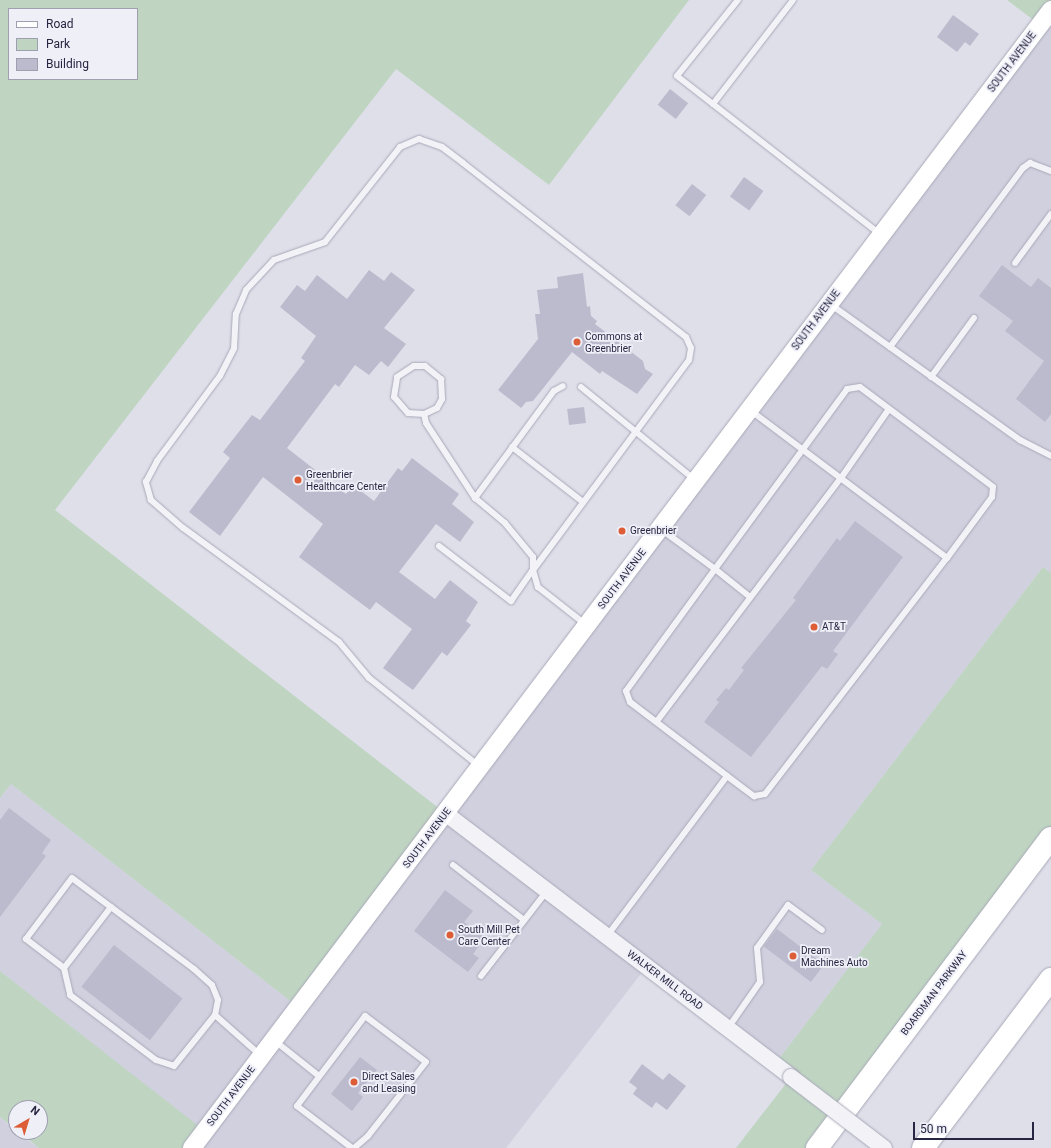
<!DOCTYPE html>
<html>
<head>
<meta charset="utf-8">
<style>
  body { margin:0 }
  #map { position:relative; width:1051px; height:1148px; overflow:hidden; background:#dfdfea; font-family:Roboto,sans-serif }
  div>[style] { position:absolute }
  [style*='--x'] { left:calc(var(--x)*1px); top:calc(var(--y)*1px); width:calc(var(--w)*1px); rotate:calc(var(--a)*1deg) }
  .built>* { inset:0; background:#d0d0df }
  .green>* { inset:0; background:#bfd5c2 }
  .building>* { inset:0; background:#bbbbcd; transform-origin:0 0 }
  .roads { filter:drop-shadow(0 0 1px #a8a8b8) drop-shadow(0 0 1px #a8a8b8) }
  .service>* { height:6px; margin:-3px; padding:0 3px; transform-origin:3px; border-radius:3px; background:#f2f2f7 }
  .tertiary>* { height:16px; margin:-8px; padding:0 8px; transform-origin:8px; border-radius:8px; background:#f2f2f7 }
  .secondary>* { height:18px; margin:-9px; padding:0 9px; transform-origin:9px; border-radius:9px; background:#fff }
  .motorway>* { height:22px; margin:-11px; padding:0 11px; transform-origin:11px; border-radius:11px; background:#fff }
  .bridges { filter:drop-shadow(0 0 1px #a8a8b8) drop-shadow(0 0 1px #a8a8b8) }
  .tertiary-bridge>* { height:16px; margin:-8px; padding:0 8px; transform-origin:8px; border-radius:8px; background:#f2f2f7 }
  .dots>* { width:11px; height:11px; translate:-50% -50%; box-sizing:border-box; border:2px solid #eeeff7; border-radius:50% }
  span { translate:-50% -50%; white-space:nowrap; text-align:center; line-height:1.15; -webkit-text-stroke:3.5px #eeeff7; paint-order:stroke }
  .street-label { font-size:10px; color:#262642 }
  .poi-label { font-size:10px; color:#262642 }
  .left { translate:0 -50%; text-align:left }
  .legend { position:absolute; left:8px; top:8px; width:130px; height:72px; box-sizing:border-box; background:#eeeff7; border:1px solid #9e9faf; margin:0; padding:5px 7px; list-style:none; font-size:12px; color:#262642 }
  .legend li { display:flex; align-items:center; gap:8px; height:20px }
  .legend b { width:20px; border:1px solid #9e9faf }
  .north { position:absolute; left:8px; top:1100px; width:40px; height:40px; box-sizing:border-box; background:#eeeff7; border:1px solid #9e9faf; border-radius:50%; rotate:38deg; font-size:11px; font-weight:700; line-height:16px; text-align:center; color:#262642 }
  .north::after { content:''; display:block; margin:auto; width:14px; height:18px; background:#dd5d36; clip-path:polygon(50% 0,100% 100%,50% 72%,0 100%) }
  .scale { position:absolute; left:913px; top:1122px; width:121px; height:18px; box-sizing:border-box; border:2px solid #262642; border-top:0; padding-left:5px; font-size:12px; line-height:14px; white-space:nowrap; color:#262642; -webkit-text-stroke:3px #eeeff7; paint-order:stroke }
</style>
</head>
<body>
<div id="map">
  <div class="built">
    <i style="clip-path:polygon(1051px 10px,1051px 573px,1043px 567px,811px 870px,882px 924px,775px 1064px,647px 966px,506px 1148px,192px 1148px,204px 1131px,0 971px,0 798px,11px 784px,298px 1007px)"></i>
    <i style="clip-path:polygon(0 1117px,16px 1132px,39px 1148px,0 1148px)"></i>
  </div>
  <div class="green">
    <i style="clip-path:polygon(evenodd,0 0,689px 0,549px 185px,396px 69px,55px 510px,445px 813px,298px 1007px,11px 784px,0 798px,0 0,9px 9px,137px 9px,137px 79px,9px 79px,9px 9px)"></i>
    <i style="clip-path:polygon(1007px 0,1051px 0,1051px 10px,1040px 25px)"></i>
    <i style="clip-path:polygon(1043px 567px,1051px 573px,1051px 838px,817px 1148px,736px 1148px,791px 1077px,775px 1064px,882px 924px,811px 870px)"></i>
    <i style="clip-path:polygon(0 971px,205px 1131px,192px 1148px,39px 1148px,19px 1132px,40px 1132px,40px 1108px,16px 1108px,16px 1130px,0 1117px)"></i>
  </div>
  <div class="building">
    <i style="clip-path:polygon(953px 15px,979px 34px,970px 46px,965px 42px,957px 52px,937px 37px)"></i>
    <i style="left:670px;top:89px;width:23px;height:20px;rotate:38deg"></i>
    <i style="left:744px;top:177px;width:24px;height:24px;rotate:36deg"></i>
    <i style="left:692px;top:184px;width:18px;height:27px;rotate:38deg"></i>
    <i style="clip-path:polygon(1002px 265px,1031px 287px,1038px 278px,1051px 288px,1051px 414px,1045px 422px,1016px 399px,1044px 361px,1005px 331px,1013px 321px,979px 296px)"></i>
    <i style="clip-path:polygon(369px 270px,384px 281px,391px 272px,415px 290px,384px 328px,406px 344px,388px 367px,381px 361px,369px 375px,355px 365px,339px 387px,335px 384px,287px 448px,346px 494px,353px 485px,374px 501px,398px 468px,402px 471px,412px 458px,459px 494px,452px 504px,474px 522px,460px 542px,436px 524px,399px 572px,435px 599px,450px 580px,478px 602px,466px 621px,471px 625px,447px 656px,442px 652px,413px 690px,383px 668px,412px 629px,376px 602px,370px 610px,299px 557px,323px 524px,263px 477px,220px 536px,189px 512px,230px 458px,223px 452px,252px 415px,260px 420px,305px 361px,301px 358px,316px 336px,280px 307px,297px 285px,305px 291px,317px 275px,347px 299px)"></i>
    <i style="clip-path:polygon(583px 273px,587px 307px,590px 306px,591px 316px,597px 321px,595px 324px,643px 361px,645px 369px,653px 374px,637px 394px,602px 371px,600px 374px,572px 352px,533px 401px,526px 402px,521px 408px,498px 390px,538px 339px,535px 314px,540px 314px,537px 290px,558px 288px,557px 277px)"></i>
    <i style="left:584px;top:407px;width:16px;height:17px;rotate:83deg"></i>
    <i style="clip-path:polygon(855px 521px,903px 557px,833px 651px,838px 654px,827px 669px,822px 666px,751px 757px,704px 722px,719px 702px,716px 700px,726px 688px,729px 690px,744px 670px,741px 668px,796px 600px,793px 598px,837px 538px,840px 541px)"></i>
    <i style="clip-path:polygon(9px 808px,51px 840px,42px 853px,46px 856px,0 917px,0 820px)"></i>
    <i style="clip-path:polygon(445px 890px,473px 911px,464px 922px,485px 938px,473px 954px,479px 958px,468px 972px,414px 931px)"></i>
    <i style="left:777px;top:929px;width:59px;height:22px;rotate:37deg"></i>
    <i style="left:114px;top:945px;width:87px;height:53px;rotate:38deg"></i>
    <i style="clip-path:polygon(360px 1057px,377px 1070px,358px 1093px,363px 1097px,352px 1111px,331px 1094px)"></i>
    <i style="clip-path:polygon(642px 1064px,663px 1080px,669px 1073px,686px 1086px,667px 1110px,656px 1102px,652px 1108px,633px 1094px,637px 1088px,629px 1082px)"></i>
  </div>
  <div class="roads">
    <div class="service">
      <i style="--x:738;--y:0;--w:97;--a:128.8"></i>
      <i style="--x:677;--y:76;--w:257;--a:37.9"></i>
      <i style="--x:713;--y:104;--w:131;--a:-52.4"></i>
      <i style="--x:1015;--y:263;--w:61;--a:-53.7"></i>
      <i style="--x:830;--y:304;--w:234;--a:35.6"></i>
      <i style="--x:1020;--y:440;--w:35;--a:27"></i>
      <i style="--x:890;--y:347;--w:223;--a:-53.4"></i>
      <i style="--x:1023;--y:168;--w:9;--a:-36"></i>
      <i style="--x:1030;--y:163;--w:22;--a:21"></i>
      <i style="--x:931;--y:377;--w:73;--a:-53.9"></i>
      <i style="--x:581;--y:387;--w:146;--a:39.2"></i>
      <i style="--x:424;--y:414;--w:16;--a:-176"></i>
      <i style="--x:408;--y:413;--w:21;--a:-131"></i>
      <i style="--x:394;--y:397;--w:20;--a:-81"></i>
      <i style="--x:397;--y:377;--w:20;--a:-33"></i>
      <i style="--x:414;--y:366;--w:11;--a:0"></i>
      <i style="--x:425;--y:366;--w:21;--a:39"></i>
      <i style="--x:441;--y:379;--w:20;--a:87"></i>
      <i style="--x:442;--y:399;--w:10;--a:119"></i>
      <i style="--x:437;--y:408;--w:14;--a:155"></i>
      <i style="--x:424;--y:414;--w:9;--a:77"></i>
      <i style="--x:426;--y:423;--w:90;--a:56.8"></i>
      <i style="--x:512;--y:447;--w:90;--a:37.8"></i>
      <i style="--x:662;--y:530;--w:66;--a:36.3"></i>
      <i style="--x:715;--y:569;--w:151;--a:126.1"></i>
      <i style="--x:626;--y:691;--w:12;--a:70"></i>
      <i style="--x:630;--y:702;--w:122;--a:37.3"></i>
      <i style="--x:439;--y:546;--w:91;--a:37.4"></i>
      <i style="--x:511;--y:601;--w:38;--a:-55"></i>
      <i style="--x:533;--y:570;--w:13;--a:-90"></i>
      <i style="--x:533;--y:557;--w:44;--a:-129.5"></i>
      <i style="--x:505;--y:523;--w:39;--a:-140"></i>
      <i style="--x:475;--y:498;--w:133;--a:-53.6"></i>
      <i style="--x:554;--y:391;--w:10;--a:-29"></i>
      <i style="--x:750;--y:597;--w:45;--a:-141.3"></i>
      <i style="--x:715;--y:569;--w:223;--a:-53.7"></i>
      <i style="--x:847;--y:389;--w:13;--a:-9"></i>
      <i style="--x:860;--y:387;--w:166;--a:36.9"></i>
      <i style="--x:993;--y:487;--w:10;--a:96"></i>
      <i style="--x:992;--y:497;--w:76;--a:126.4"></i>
      <i style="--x:657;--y:721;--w:305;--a:-52.9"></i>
      <i style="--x:841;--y:478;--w:84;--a:-55.2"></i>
      <i style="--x:479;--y:766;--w:141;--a:-141.3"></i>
      <i style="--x:369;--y:678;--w:47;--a:-129.8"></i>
      <i style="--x:339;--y:642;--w:193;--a:-143.8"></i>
      <i style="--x:183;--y:528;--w:43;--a:-138.8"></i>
      <i style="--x:151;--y:500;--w:19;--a:-106"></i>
      <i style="--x:146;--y:482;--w:24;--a:-62"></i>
      <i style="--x:157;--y:461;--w:106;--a:-53.5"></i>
      <i style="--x:220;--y:376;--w:31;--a:-63"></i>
      <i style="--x:234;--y:348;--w:34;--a:-87"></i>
      <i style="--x:236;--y:314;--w:26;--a:-67"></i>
      <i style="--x:246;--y:290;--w:41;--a:-47"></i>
      <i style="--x:274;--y:260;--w:54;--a:-19.4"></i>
      <i style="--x:325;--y:242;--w:121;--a:-51.7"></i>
      <i style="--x:400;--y:147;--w:21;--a:-23"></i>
      <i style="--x:419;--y:139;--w:24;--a:19"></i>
      <i style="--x:442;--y:147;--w:26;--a:37"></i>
      <i style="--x:463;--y:163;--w:283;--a:38"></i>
      <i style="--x:686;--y:337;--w:12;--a:66"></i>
      <i style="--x:691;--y:348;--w:12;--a:99"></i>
      <i style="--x:689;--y:360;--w:262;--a:126.6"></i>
      <i style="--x:533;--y:570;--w:18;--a:74"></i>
      <i style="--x:538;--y:587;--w:60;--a:38.2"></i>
      <i style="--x:453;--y:865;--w:90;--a:37.8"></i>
      <i style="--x:111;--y:907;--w:77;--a:127.6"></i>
      <i style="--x:64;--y:968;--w:48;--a:-142.7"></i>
      <i style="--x:26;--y:939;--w:76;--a:-53"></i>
      <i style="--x:72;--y:878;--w:152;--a:36.7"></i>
      <i style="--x:194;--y:969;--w:24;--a:42"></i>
      <i style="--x:212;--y:985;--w:16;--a:68"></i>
      <i style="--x:218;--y:1000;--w:15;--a:101"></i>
      <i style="--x:215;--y:1015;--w:60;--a:41.6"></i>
      <i style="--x:607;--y:936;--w:200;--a:-53.1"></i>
      <i style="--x:727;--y:776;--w:34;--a:37"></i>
      <i style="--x:754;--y:796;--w:11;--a:-10"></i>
      <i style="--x:765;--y:794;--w:298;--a:-52.4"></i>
      <i style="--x:947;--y:558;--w:245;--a:-143.1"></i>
      <i style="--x:64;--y:968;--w:28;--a:77"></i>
      <i style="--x:70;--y:995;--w:108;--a:37.1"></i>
      <i style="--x:156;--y:1060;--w:19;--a:18"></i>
      <i style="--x:174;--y:1066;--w:65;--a:-51.2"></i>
      <i style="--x:481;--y:976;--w:108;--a:-52.2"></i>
      <i style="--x:728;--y:1028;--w:56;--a:-55.2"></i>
      <i style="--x:760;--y:982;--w:34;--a:-95"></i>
      <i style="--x:757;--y:948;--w:53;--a:-54.2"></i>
      <i style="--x:788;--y:905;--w:42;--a:36.3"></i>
      <i style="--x:275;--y:1041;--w:56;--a:38.5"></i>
      <i style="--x:352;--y:1148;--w:69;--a:-142.6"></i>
      <i style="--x:297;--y:1106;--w:113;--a:-52.9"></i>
      <i style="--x:365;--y:1016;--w:76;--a:37"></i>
      <i style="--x:426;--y:1062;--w:94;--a:128.1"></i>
      <i style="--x:368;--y:1136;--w:18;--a:139"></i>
    </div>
    <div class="tertiary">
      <i style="--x:445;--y:813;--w:435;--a:37.3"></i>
    </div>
    <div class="secondary">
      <i style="--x:192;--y:1148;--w:1426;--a:-52.95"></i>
    </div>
    <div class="motorway">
      <i style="--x:817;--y:1148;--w:388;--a:-53"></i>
      <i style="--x:923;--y:1148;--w:212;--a:-52.9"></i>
    </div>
  </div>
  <div class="bridges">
    <div class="tertiary-bridge">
      <i style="--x:791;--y:1077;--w:117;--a:37.4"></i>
    </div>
  </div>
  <div class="dots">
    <i style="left:577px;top:342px;background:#dd5d36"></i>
    <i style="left:298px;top:480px;background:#dd5d36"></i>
    <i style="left:622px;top:531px;background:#dd5d36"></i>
    <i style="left:814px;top:627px;background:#dd5d36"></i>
    <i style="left:450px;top:935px;background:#dd5d36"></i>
    <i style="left:793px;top:956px;background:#dd5d36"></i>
    <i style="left:354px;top:1082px;background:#dd5d36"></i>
  </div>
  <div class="street-label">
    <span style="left:1012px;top:62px;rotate:-53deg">SOUTH AVENUE</span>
    <span style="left:816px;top:320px;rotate:-53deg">SOUTH AVENUE</span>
    <span style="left:622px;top:579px;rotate:-53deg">SOUTH AVENUE</span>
    <span style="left:427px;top:838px;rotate:-53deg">SOUTH AVENUE</span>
    <span style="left:665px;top:980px;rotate:37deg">WALKER MILL ROAD</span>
    <span style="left:934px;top:993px;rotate:-53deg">BOARDMAN PARKWAY</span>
    <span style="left:231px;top:1096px;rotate:-53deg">SOUTH AVENUE</span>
  </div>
  <div class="poi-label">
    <span class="left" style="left:585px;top:342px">Commons at<br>Greenbrier</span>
    <span class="left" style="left:306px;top:480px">Greenbrier<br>Healthcare Center</span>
    <span class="left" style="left:630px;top:531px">Greenbrier</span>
    <span class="left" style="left:822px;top:627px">AT&amp;T</span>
    <span class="left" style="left:458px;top:935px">South Mill Pet<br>Care Center</span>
    <span class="left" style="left:801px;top:956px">Dream<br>Machines Auto</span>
    <span class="left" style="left:362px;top:1082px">Direct Sales<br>and Leasing</span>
  </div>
  <ul class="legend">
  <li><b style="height:5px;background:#fff"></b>Road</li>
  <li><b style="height:11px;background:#bfd5c2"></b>Park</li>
  <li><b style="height:11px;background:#bbbbcd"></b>Building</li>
  </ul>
  <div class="north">N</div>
  <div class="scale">50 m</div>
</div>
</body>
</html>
